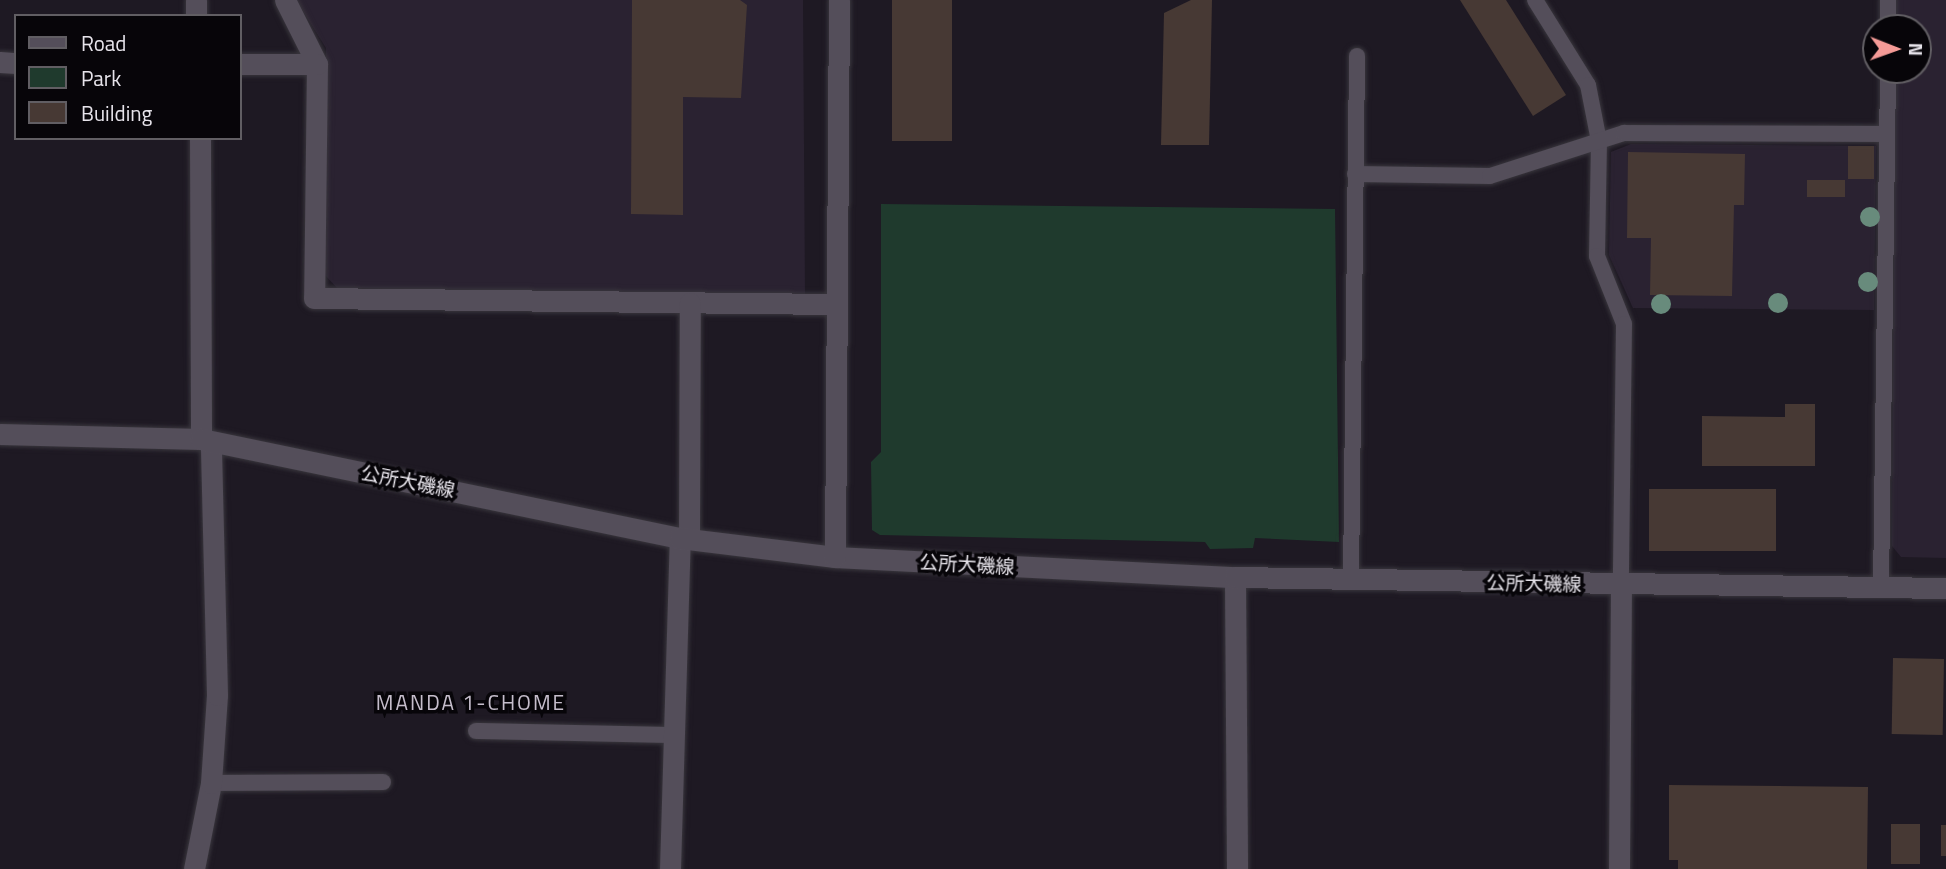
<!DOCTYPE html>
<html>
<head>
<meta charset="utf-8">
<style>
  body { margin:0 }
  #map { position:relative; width:1946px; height:869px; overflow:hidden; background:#1e1923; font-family:"Titillium Web","Noto Sans JP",sans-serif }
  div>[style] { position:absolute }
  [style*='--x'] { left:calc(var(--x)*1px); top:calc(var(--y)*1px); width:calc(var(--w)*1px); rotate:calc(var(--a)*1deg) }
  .built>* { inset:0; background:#2a2231 }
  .green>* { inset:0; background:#1f3a2d }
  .building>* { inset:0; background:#473934; transform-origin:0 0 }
  .roads { filter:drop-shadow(0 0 2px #39363d) drop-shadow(0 0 2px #39363d) }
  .lane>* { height:16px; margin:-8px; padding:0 8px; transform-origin:8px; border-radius:8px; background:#544e5a }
  .street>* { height:21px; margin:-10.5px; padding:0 10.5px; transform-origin:10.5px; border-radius:10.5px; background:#544e5a }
  .secondary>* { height:21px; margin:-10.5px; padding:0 10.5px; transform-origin:10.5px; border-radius:10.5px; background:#544e5a }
  .trees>* { width:20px; height:20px; margin:-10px; border-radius:50%; background:#688b7c }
  span { translate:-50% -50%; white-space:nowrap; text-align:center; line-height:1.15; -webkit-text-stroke:7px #070509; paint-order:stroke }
  .street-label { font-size:19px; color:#e7e4eb }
  .neighbourhood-label { font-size:21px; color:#c6becc; letter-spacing:2px }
  .legend { position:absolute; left:14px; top:14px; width:228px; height:126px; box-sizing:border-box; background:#070509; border:2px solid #615e63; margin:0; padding:9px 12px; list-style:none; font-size:21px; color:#e7e4eb }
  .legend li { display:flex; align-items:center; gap:14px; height:35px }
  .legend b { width:35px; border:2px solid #615e63 }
  .north { position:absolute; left:1862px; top:14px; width:70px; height:70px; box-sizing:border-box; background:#070509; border:2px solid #615e63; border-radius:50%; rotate:91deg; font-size:19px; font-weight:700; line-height:28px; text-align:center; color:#e7e4eb }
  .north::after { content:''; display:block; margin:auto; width:24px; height:32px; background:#f59b97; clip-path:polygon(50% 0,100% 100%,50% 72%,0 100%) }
</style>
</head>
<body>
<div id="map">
  <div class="built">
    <i style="clip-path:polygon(296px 0,803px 0,805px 295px,337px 288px,324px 274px,326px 48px)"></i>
    <i style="clip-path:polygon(1895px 0,1946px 0,1946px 558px,1901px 557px,1892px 546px,1895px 70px,1918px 70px,1918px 28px,1895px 28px)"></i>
    <i style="clip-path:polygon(1631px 144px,1876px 146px,1874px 310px,1633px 308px,1609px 255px,1611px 152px)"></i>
  </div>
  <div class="green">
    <i style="clip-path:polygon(881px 204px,1335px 209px,1339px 542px,1255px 538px,1253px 548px,1210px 549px,1205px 542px,880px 535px,872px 530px,871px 462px,881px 452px)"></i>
  </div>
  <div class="building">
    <i style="clip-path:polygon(632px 0,740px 0,747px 5px,741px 98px,683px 97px,683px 215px,631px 214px)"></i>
    <i style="left:892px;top:0;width:60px;height:141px"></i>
    <i style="clip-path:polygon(1191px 0,1212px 0,1209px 145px,1161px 145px,1164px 13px)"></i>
    <i style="clip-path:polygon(1460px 0,1506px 0,1566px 95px,1533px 116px)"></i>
    <i style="left:1848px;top:146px;width:26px;height:33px"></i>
    <i style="clip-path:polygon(1628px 152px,1745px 154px,1744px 205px,1734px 205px,1732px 296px,1650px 295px,1651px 238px,1627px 238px)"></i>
    <i style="left:1807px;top:180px;width:38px;height:17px"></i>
    <i style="clip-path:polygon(1785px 404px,1815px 404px,1815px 466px,1702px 466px,1702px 416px,1785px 417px)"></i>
    <i style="left:1649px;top:489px;width:127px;height:62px"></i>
    <i style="left:1893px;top:658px;width:51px;height:76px;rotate:1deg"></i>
    <i style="clip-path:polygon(1669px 785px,1868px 787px,1867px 869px,1678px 869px,1678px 860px,1669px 860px)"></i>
    <i style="left:1891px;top:824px;width:29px;height:40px"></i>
    <i style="left:1941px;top:825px;width:5px;height:31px"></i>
  </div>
  <div class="roads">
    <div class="lane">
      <i style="--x:1535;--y:0;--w:100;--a:58.1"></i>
      <i style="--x:1588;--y:85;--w:57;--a:78.9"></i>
      <i style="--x:1599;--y:141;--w:115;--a:91"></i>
      <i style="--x:1597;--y:256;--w:73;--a:68.3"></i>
      <i style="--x:1624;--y:324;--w:261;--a:90.7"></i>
      <i style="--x:1888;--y:28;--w:28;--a:-90"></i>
      <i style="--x:1355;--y:174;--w:135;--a:0.8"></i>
      <i style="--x:1490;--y:176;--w:141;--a:-17.8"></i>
      <i style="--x:1624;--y:133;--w:263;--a:0.2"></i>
      <i style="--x:1351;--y:579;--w:523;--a:-89.34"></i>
      <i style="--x:1881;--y:587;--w:517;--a:-89.22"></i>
      <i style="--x:476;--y:731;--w:198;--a:1.2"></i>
      <i style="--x:211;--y:783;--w:172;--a:-0.3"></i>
    </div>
    <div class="street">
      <i style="--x:285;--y:0;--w:72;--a:63.4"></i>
      <i style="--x:317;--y:64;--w:234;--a:90.7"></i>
      <i style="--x:314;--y:298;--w:522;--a:0.66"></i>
      <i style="--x:196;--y:16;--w:16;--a:-90"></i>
      <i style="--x:0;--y:62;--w:16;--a:4"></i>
      <i style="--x:240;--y:64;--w:77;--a:0"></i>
      <i style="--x:200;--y:138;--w:301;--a:89.8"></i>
      <i style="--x:689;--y:539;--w:236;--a:-89.8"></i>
      <i style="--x:1235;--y:577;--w:292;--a:89.6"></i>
      <i style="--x:194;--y:869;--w:88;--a:-78.8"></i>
      <i style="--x:211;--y:783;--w:88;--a:-86.1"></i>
      <i style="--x:217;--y:695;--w:252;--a:-91.4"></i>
      <i style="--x:670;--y:869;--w:331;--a:-88.3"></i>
      <i style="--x:1619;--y:869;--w:284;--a:-89.6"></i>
    </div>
    <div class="secondary">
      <i style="--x:0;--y:434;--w:201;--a:1.4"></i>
      <i style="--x:201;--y:439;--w:489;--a:11.7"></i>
      <i style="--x:680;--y:538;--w:156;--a:7"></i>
      <i style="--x:835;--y:557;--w:400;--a:2.9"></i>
      <i style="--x:1235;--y:577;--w:711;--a:0.89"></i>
      <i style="--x:835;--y:557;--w:557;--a:-89.59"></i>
    </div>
  </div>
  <div class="trees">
    <i style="left:1870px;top:217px"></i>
    <i style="left:1868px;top:282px"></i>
    <i style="left:1778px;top:303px"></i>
    <i style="left:1661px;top:304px"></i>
  </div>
  <div class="street-label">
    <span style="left:408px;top:481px;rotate:11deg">公所大磯線</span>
    <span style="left:967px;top:564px;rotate:3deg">公所大磯線</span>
    <span style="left:1534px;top:583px;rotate:1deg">公所大磯線</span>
  </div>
  <div class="neighbourhood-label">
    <span style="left:471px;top:702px">MANDA 1-CHOME</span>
  </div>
  <ul class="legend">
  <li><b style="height:9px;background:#544e5a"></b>Road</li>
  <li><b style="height:19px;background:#1f3a2d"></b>Park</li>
  <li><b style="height:19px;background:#473934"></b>Building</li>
  </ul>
  <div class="north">N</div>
</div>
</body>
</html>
